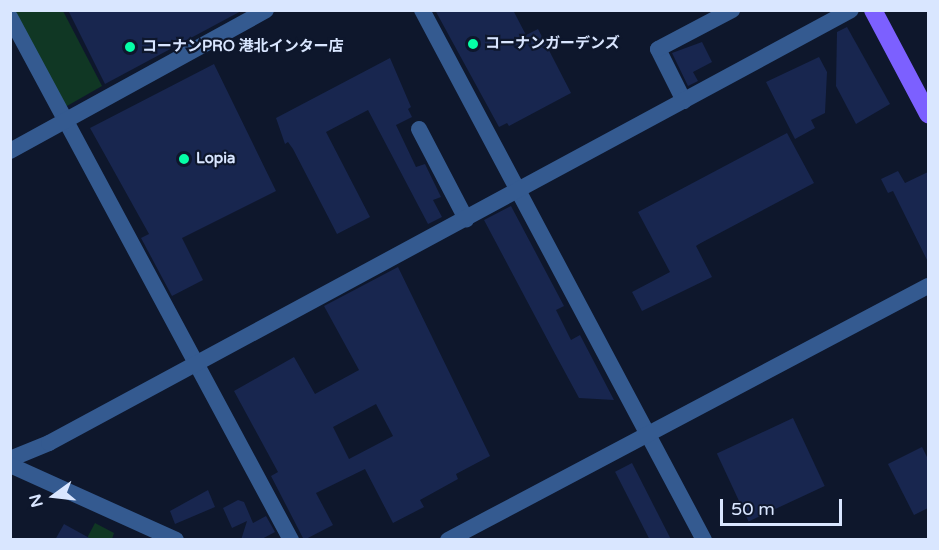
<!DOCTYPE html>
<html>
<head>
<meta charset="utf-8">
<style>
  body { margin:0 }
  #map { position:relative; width:939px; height:550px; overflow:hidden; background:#0e172c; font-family:"Varela Round","Noto Sans JP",sans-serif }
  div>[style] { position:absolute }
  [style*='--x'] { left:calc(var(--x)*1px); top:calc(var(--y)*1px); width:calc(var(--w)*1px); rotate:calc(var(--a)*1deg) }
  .green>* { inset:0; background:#103724 }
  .building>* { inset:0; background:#18264f; transform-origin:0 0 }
  .minor>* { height:16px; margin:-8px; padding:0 8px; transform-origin:8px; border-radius:8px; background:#345a90 }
  .major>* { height:18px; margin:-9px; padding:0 9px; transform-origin:9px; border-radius:9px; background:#7c60ff }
  .dots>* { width:16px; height:16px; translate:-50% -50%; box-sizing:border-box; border:3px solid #0e172c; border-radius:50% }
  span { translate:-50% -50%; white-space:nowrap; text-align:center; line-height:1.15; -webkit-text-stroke:4.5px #0e172c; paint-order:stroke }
  .poi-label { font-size:15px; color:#d9e6ff; font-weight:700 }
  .left { translate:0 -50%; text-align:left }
  .frame { position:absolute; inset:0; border:12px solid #d9e6ff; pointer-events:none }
  .north { position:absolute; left:24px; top:466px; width:60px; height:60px; -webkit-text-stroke:4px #0e172c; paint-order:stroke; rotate:255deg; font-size:16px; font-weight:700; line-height:24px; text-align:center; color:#d9e6ff }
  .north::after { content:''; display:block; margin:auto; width:21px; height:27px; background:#d9e6ff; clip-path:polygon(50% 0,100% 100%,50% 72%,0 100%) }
  .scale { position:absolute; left:720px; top:499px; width:122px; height:27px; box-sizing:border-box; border:3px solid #d9e6ff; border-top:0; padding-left:8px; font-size:18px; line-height:21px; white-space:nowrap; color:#d9e6ff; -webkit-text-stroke:4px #0e172c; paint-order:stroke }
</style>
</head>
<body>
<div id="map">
  <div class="green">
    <i style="clip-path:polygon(13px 11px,63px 11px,102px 86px,67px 106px,60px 101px)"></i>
    <i style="clip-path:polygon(95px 523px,114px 533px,112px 539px,86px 540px)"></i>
  </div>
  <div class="building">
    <i style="clip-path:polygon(68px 10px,243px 10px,105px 84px)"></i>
    <i style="clip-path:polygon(435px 10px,513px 10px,526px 35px,538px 29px,571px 93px,509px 126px,507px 123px,499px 127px)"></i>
    <i style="clip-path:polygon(847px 27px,890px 104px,856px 124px,836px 86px,837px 32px)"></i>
    <i style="clip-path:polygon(702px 42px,712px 62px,693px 72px,698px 81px,688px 86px,672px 53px)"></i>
    <i style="clip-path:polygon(819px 57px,827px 72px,825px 113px,811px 120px,815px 128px,795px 139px,766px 82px)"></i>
    <i style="clip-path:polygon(390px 58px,411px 107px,408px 109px,412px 117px,396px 125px,416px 167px,425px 164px,441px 197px,433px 200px,442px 217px,428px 224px,368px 110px,326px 132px,370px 217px,337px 234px,293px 149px,288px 142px,285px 144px,276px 118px)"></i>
    <i style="clip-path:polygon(214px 64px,276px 191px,182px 238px,203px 280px,172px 296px,141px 238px,149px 234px,90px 128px)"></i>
    <i style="clip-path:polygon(787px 133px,814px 183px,699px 244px,696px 246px,712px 277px,642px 311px,632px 292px,670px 272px,638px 212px)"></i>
    <i style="clip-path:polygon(898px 171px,905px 183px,928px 172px,928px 262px,893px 191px,888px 193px,881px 179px)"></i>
    <i style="clip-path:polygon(511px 206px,564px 306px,556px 310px,571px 340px,580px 335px,614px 400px,579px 398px,553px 350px,484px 220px)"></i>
    <i style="clip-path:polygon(evenodd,398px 267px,490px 456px,456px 474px,458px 479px,420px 500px,424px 507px,393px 523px,365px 469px,316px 493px,333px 525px,304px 540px,271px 476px,278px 472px,234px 391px,294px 357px,315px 394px,359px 370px,324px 306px,398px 267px,376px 404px,393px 436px,349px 459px,333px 427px,376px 404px)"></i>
    <i style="left:793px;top:418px;width:75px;height:84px;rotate:65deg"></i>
    <i style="clip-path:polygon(922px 447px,928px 459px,928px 508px,914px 515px,888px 464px)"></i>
    <i style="left:632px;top:463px;width:87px;height:19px;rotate:63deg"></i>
    <i style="clip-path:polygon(208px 490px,215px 507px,175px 524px,170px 511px)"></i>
    <i style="clip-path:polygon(238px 500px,244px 502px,253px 523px,266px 516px,275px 532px,260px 540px,241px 540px,247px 521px,232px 528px,223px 508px)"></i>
    <i style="clip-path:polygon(64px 524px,93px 540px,55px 540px)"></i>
  </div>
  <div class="minor">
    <i style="--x:422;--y:10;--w:600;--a:61.98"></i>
    <i style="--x:10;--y:17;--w:594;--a:61.75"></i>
    <i style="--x:684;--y:101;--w:58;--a:-116.6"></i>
    <i style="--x:658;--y:49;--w:84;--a:-27.8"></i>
    <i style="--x:419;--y:129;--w:102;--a:62.4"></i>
    <i style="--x:10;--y:151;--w:292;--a:-28.8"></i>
    <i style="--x:10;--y:459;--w:42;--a:-22.3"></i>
    <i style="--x:49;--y:443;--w:911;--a:-28.36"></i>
    <i style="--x:10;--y:465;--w:182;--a:24.3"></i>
    <i style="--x:448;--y:540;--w:543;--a:-27.89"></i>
  </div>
  <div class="major">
    <i style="--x:873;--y:10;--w:118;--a:62.1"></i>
  </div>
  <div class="dots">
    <i style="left:473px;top:44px;background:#05ffa7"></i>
    <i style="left:130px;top:47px;background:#05ffa7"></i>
    <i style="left:184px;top:159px;background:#05ffa7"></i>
  </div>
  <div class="poi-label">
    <span class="left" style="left:485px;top:44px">コーナンガーデンズ</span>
    <span class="left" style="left:142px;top:47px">コーナンPRO 港北インター店</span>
    <span class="left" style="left:196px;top:159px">Lopia</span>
  </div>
  <div class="frame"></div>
  <div class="north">N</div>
  <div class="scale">50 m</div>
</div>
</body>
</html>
